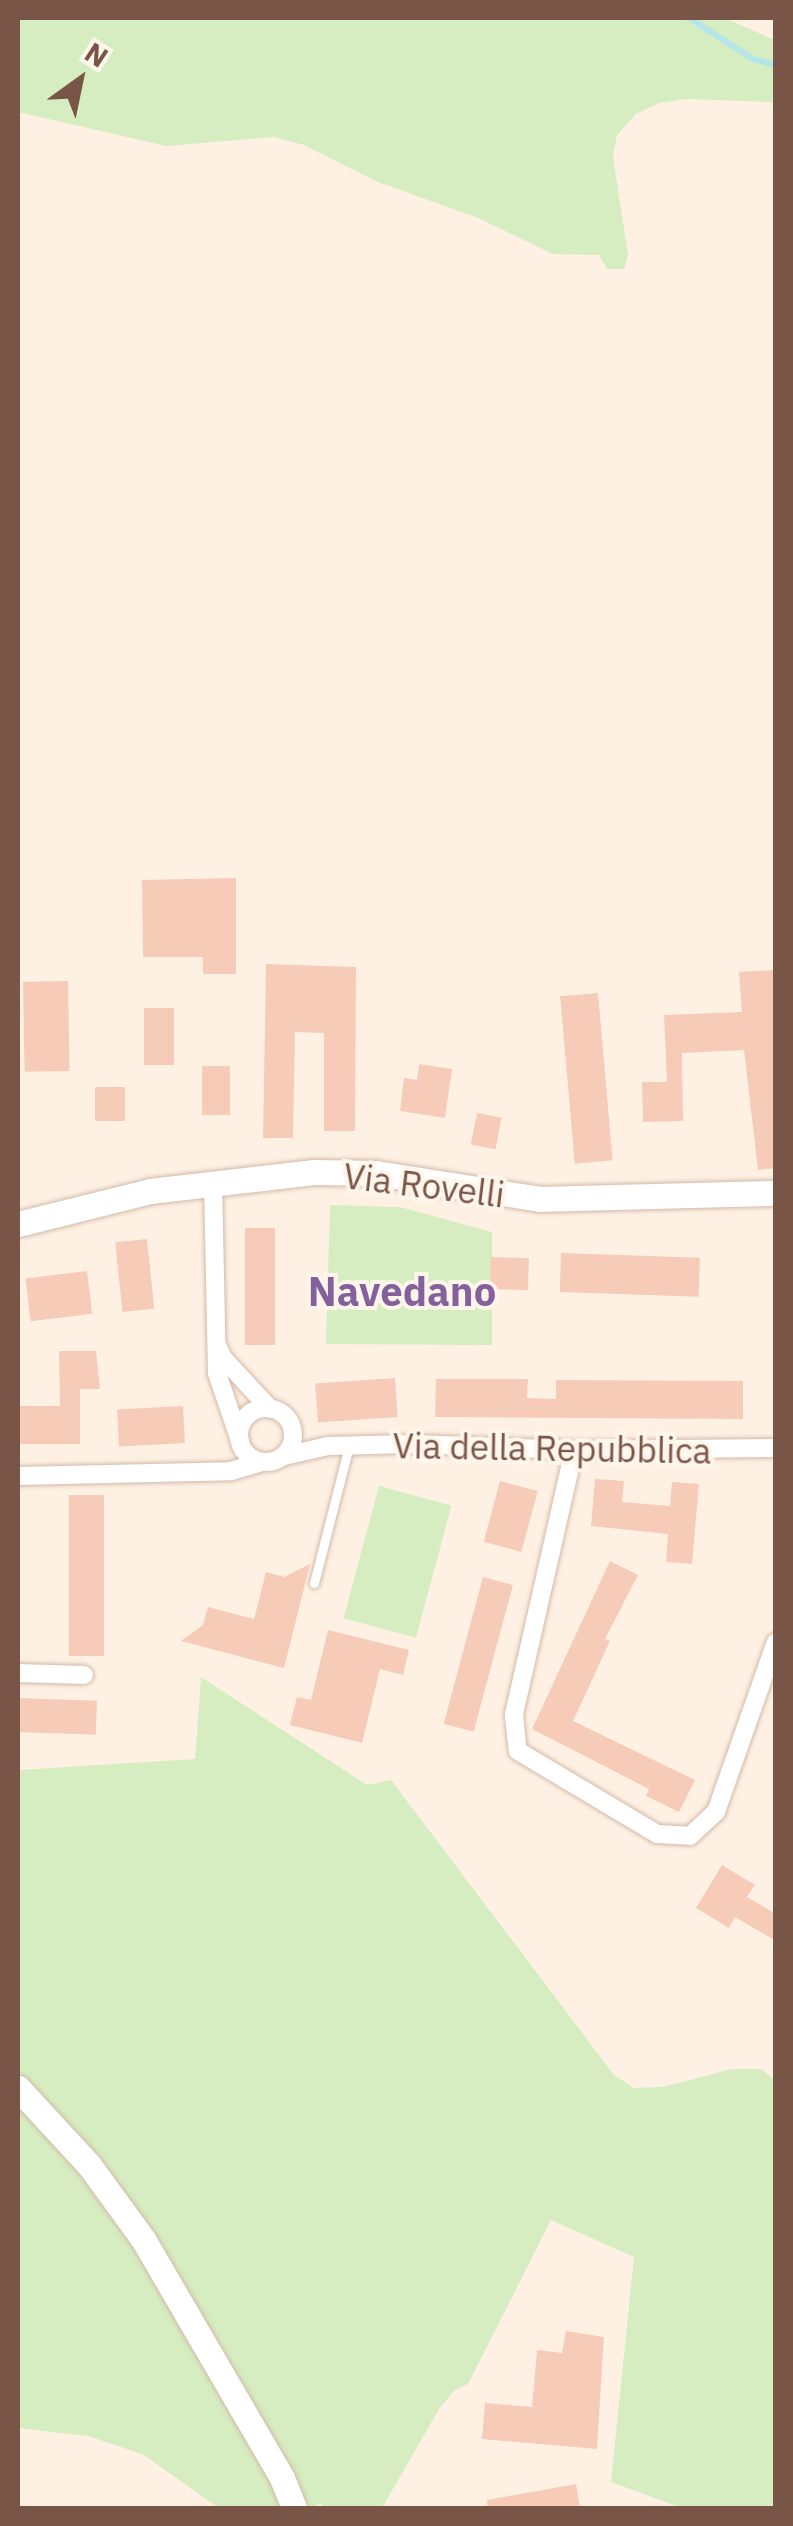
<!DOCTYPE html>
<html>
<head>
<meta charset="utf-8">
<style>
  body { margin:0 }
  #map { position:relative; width:793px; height:2526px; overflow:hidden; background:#fef1e3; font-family:"IBM Plex Sans",sans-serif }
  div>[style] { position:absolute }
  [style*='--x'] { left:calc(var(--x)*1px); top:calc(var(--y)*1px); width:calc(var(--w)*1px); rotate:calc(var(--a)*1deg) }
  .green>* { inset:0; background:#d5edc0; transform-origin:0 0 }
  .stream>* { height:6px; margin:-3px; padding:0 3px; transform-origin:3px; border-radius:3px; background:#b5e5e9 }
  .building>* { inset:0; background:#f6ccb8; transform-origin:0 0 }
  .roads { filter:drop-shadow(0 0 2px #d2baaa) drop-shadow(0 0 2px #d2baaa) }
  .lane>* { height:9px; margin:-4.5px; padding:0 4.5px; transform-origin:4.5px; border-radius:4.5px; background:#fff }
  .street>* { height:18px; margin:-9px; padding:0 9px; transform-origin:9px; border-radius:9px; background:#fff }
  .street>.ring { margin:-9px; padding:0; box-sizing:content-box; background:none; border:18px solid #fff; border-radius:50% }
  .secondary>* { height:25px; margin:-12.5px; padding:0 12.5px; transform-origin:12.5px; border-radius:12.5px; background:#fff }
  span { translate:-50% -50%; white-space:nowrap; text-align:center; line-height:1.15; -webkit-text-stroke:8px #fff6eb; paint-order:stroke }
  .street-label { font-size:35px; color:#785546 }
  .quarter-label { font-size:40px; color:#84619c; font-weight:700 }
  .frame { position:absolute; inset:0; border:20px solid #785546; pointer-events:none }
  .north { position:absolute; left:30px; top:30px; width:100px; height:100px; -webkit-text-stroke:8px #fff6eb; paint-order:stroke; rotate:33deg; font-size:28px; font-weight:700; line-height:40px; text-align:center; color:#785546 }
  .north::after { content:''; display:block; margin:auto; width:35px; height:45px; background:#785546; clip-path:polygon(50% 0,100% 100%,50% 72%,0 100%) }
</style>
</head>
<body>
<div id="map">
  <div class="green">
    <i style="clip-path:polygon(18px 18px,724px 18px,775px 40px,775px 102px,686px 99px,659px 103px,636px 114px,617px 135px,613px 157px,628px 255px,624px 269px,607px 269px,599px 255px,553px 254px,478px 218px,378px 182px,304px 145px,274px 137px,166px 146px,18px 112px)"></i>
    <i style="clip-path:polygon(330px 1205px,400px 1207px,492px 1232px,492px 1345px,326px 1344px)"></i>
    <i style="left:379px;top:1486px;width:75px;height:137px;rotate:15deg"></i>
    <i style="clip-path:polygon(201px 1677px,367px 1785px,391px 1780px,614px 2075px,634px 2088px,663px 2087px,732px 2069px,761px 2069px,775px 2080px,775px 2508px,682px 2508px,611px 2482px,634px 2257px,551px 2220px,468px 2384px,455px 2390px,439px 2409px,382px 2508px,325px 2508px,320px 2503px,313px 2508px,219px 2508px,142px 2454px,88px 2436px,18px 2428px,18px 1770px,195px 1759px)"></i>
  </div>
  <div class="stream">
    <i style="--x:689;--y:18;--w:76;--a:32.6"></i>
    <i style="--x:753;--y:59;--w:24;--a:15"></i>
  </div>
  <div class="building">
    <i style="clip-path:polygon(236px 878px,236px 974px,203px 974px,203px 957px,143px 957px,142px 880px)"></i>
    <i style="clip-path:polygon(266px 964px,356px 967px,355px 1131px,324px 1131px,324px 1033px,295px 1032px,293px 1138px,263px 1138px)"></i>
    <i style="clip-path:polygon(773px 970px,776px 1168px,758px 1170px,744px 1050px,682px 1053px,683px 1121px,643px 1122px,642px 1082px,667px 1082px,664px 1015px,742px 1012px,739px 972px)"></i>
    <i style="left:68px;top:981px;width:90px;height:45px;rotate:89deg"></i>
    <i style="left:598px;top:993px;width:168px;height:38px;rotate:85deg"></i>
    <i style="left:144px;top:1008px;width:30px;height:57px"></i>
    <i style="clip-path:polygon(419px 1064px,452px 1069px,445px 1118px,400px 1111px,404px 1078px,417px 1080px)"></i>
    <i style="left:202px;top:1066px;width:28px;height:49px"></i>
    <i style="left:95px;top:1087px;width:30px;height:34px"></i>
    <i style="left:477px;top:1113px;width:25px;height:32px;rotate:11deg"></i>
    <i style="left:245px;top:1228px;width:30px;height:117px"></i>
    <i style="left:147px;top:1239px;width:70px;height:32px;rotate:84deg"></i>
    <i style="left:561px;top:1253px;width:139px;height:39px;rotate:2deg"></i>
    <i style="left:491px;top:1257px;width:38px;height:32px;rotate:2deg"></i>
    <i style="left:87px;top:1271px;width:43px;height:62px;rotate:83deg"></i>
    <i style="clip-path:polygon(59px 1351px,96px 1351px,100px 1389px,80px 1389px,80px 1444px,18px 1444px,18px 1406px,60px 1406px)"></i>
    <i style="left:395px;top:1378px;width:39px;height:80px;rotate:86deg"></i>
    <i style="clip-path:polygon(436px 1379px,528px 1379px,527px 1398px,556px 1399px,556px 1380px,743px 1381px,743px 1419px,435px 1417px)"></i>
    <i style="left:183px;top:1406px;width:37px;height:66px;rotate:87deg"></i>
    <i style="clip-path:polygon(595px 1479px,624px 1481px,622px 1502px,670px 1506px,672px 1482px,699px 1484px,692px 1564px,666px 1562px,668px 1534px,591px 1526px)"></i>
    <i style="left:500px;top:1481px;width:39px;height:63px;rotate:15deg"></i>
    <i style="left:69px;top:1495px;width:35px;height:161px"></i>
    <i style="clip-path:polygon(610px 1561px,638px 1575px,605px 1639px,610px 1641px,573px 1721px,695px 1780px,679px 1812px,646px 1796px,649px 1789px,532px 1729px)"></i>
    <i style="clip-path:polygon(310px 1564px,284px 1668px,181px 1641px,203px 1625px,208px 1607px,254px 1619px,266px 1572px,284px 1577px)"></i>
    <i style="left:483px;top:1577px;width:31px;height:152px;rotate:15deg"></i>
    <i style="clip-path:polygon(328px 1630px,409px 1650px,403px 1675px,380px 1669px,362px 1743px,290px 1725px,297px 1697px,311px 1700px)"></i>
    <i style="left:18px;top:1698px;width:79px;height:34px;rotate:2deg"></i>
    <i style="clip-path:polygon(722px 1865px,755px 1885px,747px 1897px,776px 1914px,776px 1941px,735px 1917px,729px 1928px,696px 1908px)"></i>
    <i style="clip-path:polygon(566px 2331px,604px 2337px,597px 2449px,482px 2439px,485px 2403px,532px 2407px,537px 2350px,562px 2353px)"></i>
    <i style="clip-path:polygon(576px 2484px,580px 2508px,488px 2508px,487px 2500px)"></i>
  </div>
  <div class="roads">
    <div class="lane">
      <i style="--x:314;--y:1583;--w:141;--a:-75.7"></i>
    </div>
    <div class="street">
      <i style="--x:213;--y:1182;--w:191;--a:88.8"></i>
      <i style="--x:217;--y:1373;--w:72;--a:71.3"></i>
      <i style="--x:218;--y:1347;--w:12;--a:66"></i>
      <i style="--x:223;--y:1358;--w:69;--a:47.3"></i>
      <i class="ring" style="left:239px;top:1408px;width:36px;height:36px"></i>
      <i style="--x:574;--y:1450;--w:272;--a:102.8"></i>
      <i style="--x:514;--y:1715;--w:36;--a:84"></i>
      <i style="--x:518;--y:1751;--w:162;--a:30.8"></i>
      <i style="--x:657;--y:1834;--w:33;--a:3"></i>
      <i style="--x:690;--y:1836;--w:35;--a:-43"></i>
      <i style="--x:716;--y:1812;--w:180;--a:-70.6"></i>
      <i style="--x:284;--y:1456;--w:45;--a:-12.8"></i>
      <i style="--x:328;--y:1446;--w:84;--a:-1.4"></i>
      <i style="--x:412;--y:1444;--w:162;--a:2.1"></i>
      <i style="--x:574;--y:1450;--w:202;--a:-0.6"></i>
      <i style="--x:18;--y:1476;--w:213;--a:-1.3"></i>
      <i style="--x:231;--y:1471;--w:33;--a:-16"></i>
      <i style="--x:18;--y:1673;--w:66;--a:1.7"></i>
    </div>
    <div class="secondary">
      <i style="--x:18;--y:1224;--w:136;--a:-14"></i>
      <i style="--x:150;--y:1191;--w:165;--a:-6.6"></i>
      <i style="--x:314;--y:1172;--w:62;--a:0.9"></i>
      <i style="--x:376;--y:1173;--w:166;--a:9"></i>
      <i style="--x:540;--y:1199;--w:236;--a:-1.5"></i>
      <i style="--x:18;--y:2088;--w:105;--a:47.3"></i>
      <i style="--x:89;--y:2165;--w:92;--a:53.9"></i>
      <i style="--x:143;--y:2239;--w:276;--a:59.8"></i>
      <i style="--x:282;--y:2478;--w:32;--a:68"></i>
    </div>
  </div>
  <div class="street-label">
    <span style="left:424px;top:1185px;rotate:7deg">Via Rovelli</span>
    <span style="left:552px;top:1448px;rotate:1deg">Via della Repubblica</span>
  </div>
  <div class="quarter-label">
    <span style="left:402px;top:1291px">Navedano</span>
  </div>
  <div class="frame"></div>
  <div class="north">N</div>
</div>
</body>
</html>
